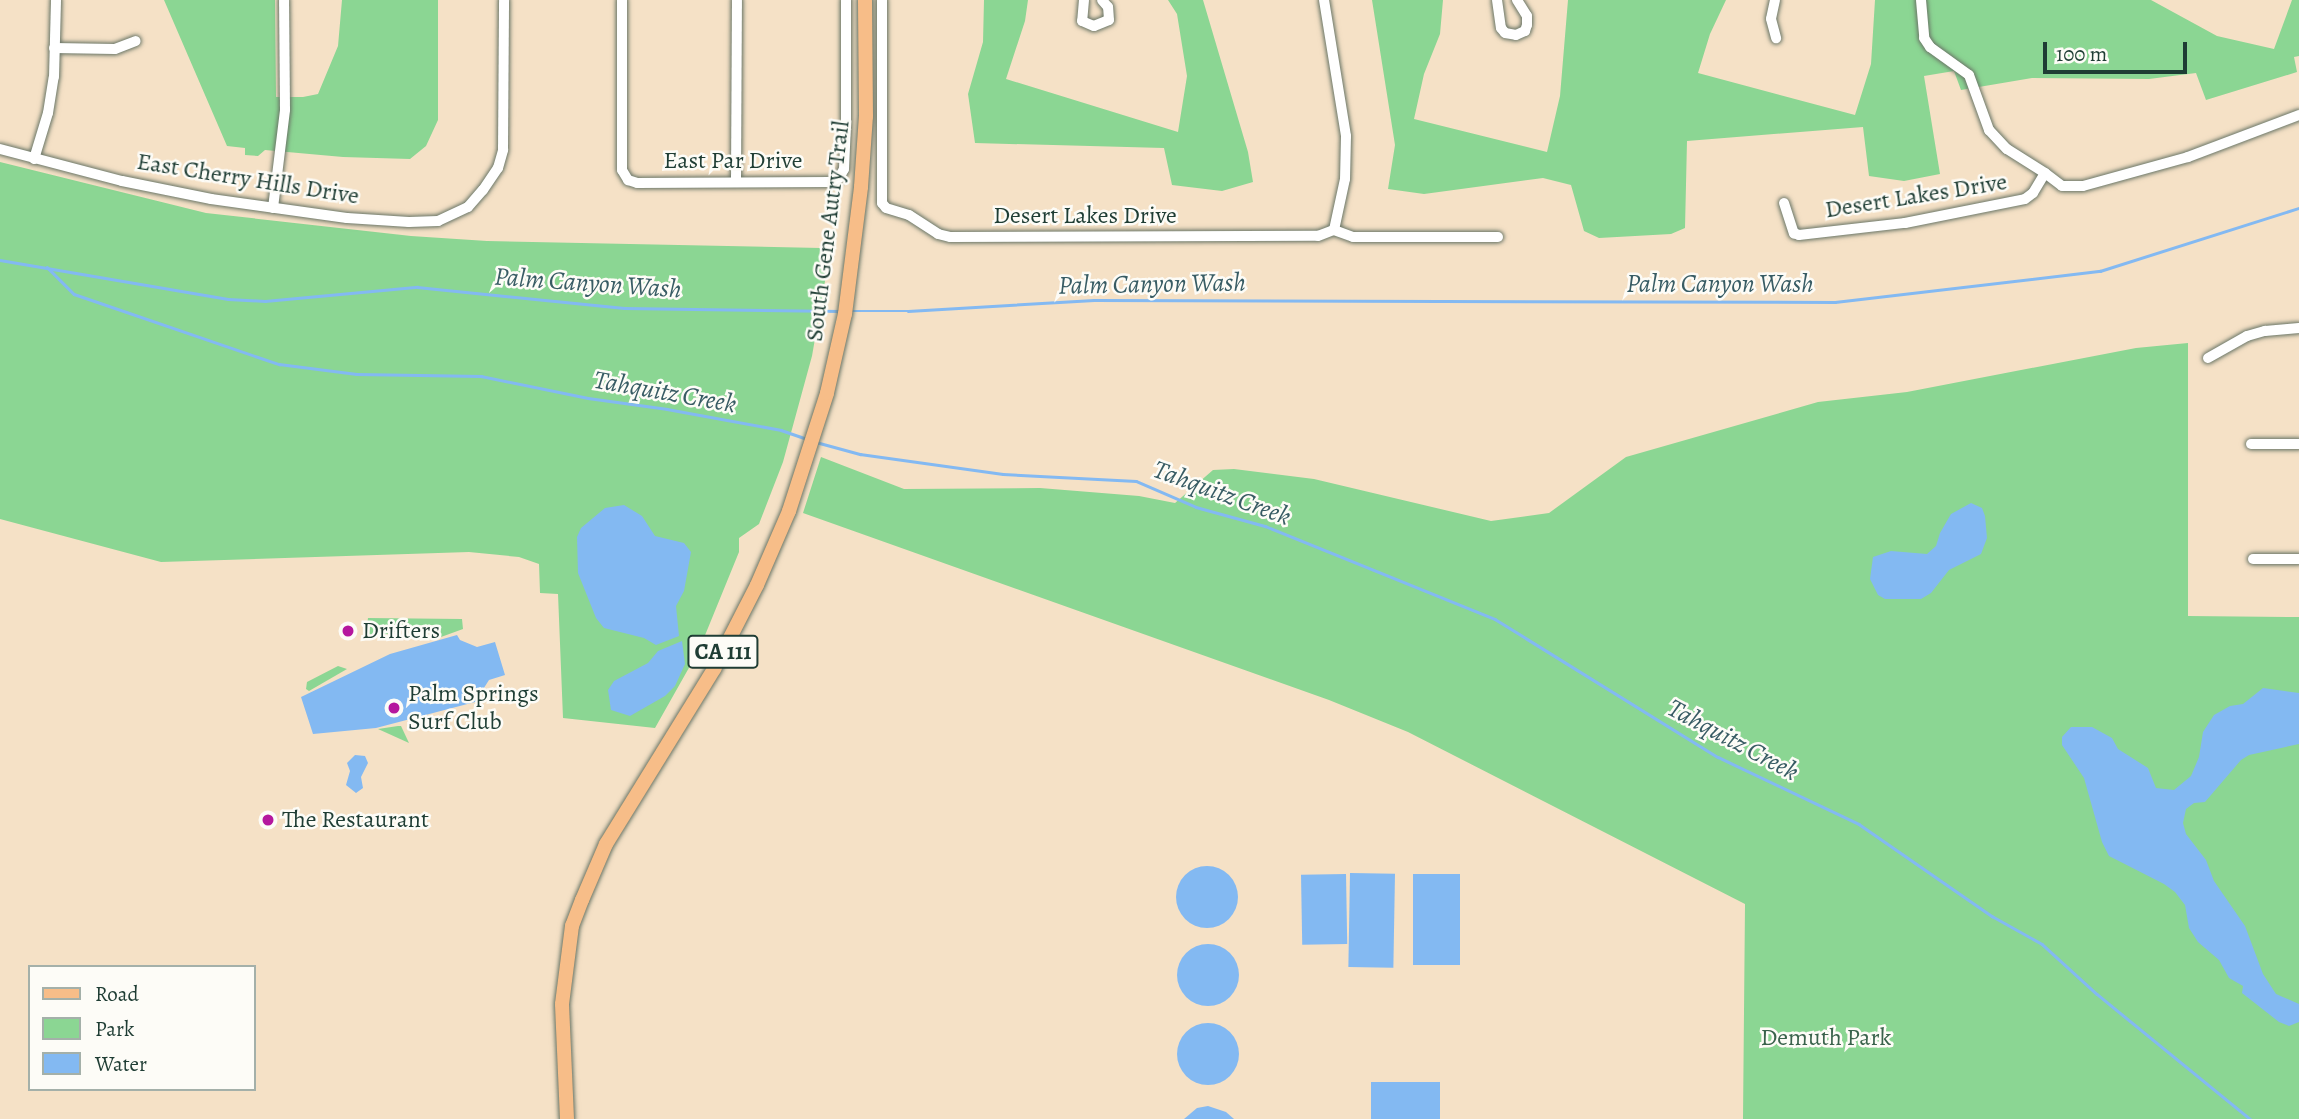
<!DOCTYPE html>
<html>
<head>
<meta charset="utf-8">
<style>
  body { margin:0 }
  #map { position:relative; width:2299px; height:1119px; overflow:hidden; background:#f5e1c6; font-family:Alegreya,serif }
  div>[style] { position:absolute }
  [style*='--x'] { left:calc(var(--x)*1px); top:calc(var(--y)*1px); width:calc(var(--w)*1px); rotate:calc(var(--a)*1deg) }
  .green>* { inset:0; background:#8bd693 }
  .water>* { inset:0; background:#83b9f2; transform-origin:0 0 }
  .round { border-radius:50% }
  .stream>* { height:2.5px; margin:-1.25px; padding:0 1.25px; transform-origin:1.25px; border-radius:1.25px; background:#83b9f2 }
  .roads { filter:drop-shadow(0 0 2px #6a7667) drop-shadow(0 0 2px #6a7667) }
  .minor>* { height:10px; margin:-5px; padding:0 5px; transform-origin:5px; border-radius:5px; background:#fff }
  .primary>* { height:14px; margin:-7px; padding:0 7px; transform-origin:7px; border-radius:7px; background:#f7bd88 }
  .dots>* { width:19px; height:19px; translate:-50% -50%; box-sizing:border-box; border:4px solid #fdfcf7; border-radius:50% }
  span { translate:-50% -50%; white-space:nowrap; text-align:center; line-height:1.15; -webkit-text-stroke:5px #fdfcf7; paint-order:stroke }
  .shield-label span { padding:2px 5px; background:#fdfcf7; border:2px solid; border-radius:5px; -webkit-text-stroke-width:0 }
  .shield-label { font-size:23px; color:#1f3d34; font-weight:700 }
  .street-label { font-size:24px; color:#1f3d34 }
  .poi-label { font-size:24px; color:#1f3d34 }
  .left { translate:0 -50%; text-align:left }
  .park-label { font-size:24px; color:#3a634c }
  .water-label { font-size:26px; color:#385c64; font-style:italic }
  .legend { position:absolute; left:28px; top:965px; width:228px; height:126px; box-sizing:border-box; background:#fdfcf7; border:2px solid #a4b0a9; margin:0; padding:9px 12px; list-style:none; font-size:21px; color:#1f3d34 }
  .legend li { display:flex; align-items:center; gap:14px; height:35px }
  .legend b { width:35px; border:2px solid #a4b0a9 }
  .scale { position:absolute; left:2043px; top:42px; width:144px; height:32px; box-sizing:border-box; border:4px solid #1f3d34; border-top:0; padding-left:9px; font-size:21px; line-height:24px; white-space:nowrap; color:#1f3d34; -webkit-text-stroke:5px #fdfcf7; paint-order:stroke }
</style>
</head>
<body>
<div id="map">
  <div class="green">
    <i style="clip-path:polygon(164px 0,275px 0,276px 97px,303px 97px,318px 94px,338px 46px,342px 0,438px 0,438px 120px,426px 146px,410px 159px,343px 157px,265px 150px,258px 156px,245px 155px,245px 148px,227px 146px)"></i>
    <i style="clip-path:polygon(984px 0,1028px 0,1025px 21px,1006px 79px,1178px 132px,1187px 76px,1177px 14px,1168px 0,1203px 0,1248px 152px,1253px 182px,1222px 191px,1172px 185px,1164px 148px,975px 143px,968px 94px,983px 42px)"></i>
    <i style="clip-path:polygon(1372px 0,1443px 0,1440px 34px,1424px 74px,1414px 119px,1547px 152px,1560px 96px,1568px 0,1726px 0,1710px 34px,1698px 73px,1855px 115px,1871px 64px,1875px 0,2151px 0,2217px 36px,2274px 49px,2292px 0,2299px 0,2299px 56px,2294px 57px,2297px 72px,2206px 100px,2196px 73px,2149px 79px,2032px 78px,1961px 90px,1954px 71px,1924px 76px,1940px 174px,1904px 181px,1869px 176px,1863px 127px,1687px 141px,1685px 228px,1671px 234px,1599px 238px,1584px 231px,1571px 185px,1543px 178px,1424px 194px,1388px 189px,1395px 145px)"></i>
    <i style="clip-path:polygon(0 162px,206px 213px,411px 236px,487px 241px,821px 248px,828px 264px,812px 356px,783px 462px,759px 524px,739px 538px,739px 552px,699px 650px,655px 728px,563px 718px,558px 594px,540px 593px,539px 564px,519px 557px,469px 552px,161px 562px,0 519px)"></i>
    <i style="clip-path:polygon(2188px 343px,2188px 616px,2299px 617px,2299px 1119px,1743px 1119px,1745px 904px,1408px 732px,1329px 700px,803px 513px,821px 457px,904px 489px,1040px 488px,1139px 496px,1175px 503px,1213px 470px,1234px 469px,1314px 479px,1491px 521px,1549px 513px,1626px 457px,1818px 402px,1907px 392px,2136px 348px)"></i>
    <i style="clip-path:polygon(368px 618px,462px 619px,463px 629px,441px 637px,437px 625px,416px 626px,373px 638px,366px 633px)"></i>
    <i style="clip-path:polygon(338px 666px,347px 669px,309px 691px,306px 689px,307px 682px)"></i>
    <i style="clip-path:polygon(401px 726px,409px 743px,378px 729px,398px 726px)"></i>
  </div>
  <div class="water">
    <i style="clip-path:polygon(1971px 503px,1982px 508px,1985px 516px,1987px 538px,1981px 554px,1949px 570px,1931px 593px,1921px 599px,1885px 599px,1878px 595px,1870px 579px,1873px 557px,1891px 551px,1927px 554px,1936px 546px,1940px 533px,1951px 514px)"></i>
    <i style="clip-path:polygon(624px 505px,642px 516px,655px 536px,684px 543px,691px 552px,684px 591px,676px 606px,679px 636px,656px 645px,644px 638px,604px 628px,596px 618px,578px 573px,577px 537px,581px 528px,605px 508px)"></i>
    <i style="clip-path:polygon(457px 635px,460px 640px,477px 647px,495px 642px,505px 675px,489px 680px,475px 702px,376px 728px,313px 734px,301px 697px,390px 654px)"></i>
    <i style="clip-path:polygon(682px 641px,685px 664px,675px 686px,665px 696px,630px 716px,611px 710px,608px 690px,614px 681px,648px 663px,658px 651px)"></i>
    <i style="clip-path:polygon(2263px 688px,2299px 693px,2299px 744px,2249px 755px,2241px 760px,2205px 802px,2194px 803px,2186px 809px,2183px 823px,2186px 834px,2206px 860px,2214px 881px,2245px 926px,2263px 974px,2276px 994px,2299px 1004px,2299px 1022px,2289px 1026px,2279px 1022px,2242px 993px,2243px 986px,2229px 978px,2219px 960px,2198px 942px,2189px 928px,2185px 905px,2175px 892px,2164px 884px,2109px 856px,2102px 842px,2084px 778px,2062px 745px,2062px 737px,2071px 727px,2092px 727px,2112px 738px,2118px 749px,2148px 768px,2156px 788px,2174px 790px,2191px 776px,2199px 757px,2203px 732px,2214px 715px,2230px 706px,2243px 704px)"></i>
    <i style="clip-path:polygon(355px 755px,365px 756px,368px 763px,361px 777px,363px 788px,356px 793px,346px 785px,350px 771px,347px 763px)"></i>
    <i class="round" style="left:1176px;top:866px;width:62px;height:62px"></i>
    <i style="left:1350px;top:873px;width:45px;height:94px;rotate:1deg"></i>
    <i style="left:1346px;top:874px;width:70px;height:45px;rotate:89deg"></i>
    <i style="left:1413px;top:874px;width:47px;height:91px"></i>
    <i class="round" style="left:1177px;top:944px;width:62px;height:62px"></i>
    <i class="round" style="left:1177px;top:1023px;width:62px;height:62px"></i>
    <i style="left:1371px;top:1082px;width:69px;height:37px"></i>
    <i style="clip-path:polygon(1208px 1106px,1226px 1112px,1234px 1119px,1184px 1119px,1197px 1108px)"></i>
  </div>
  <div class="stream">
    <i style="--x:0;--y:260;--w:231;--a:9.7"></i>
    <i style="--x:228;--y:299;--w:37;--a:3"></i>
    <i style="--x:265;--y:301;--w:153;--a:-5.3"></i>
    <i style="--x:417;--y:287;--w:208;--a:5.8"></i>
    <i style="--x:624;--y:308;--w:217;--a:0.8"></i>
    <i style="--x:47;--y:267;--w:38;--a:45"></i>
    <i style="--x:74;--y:294;--w:217;--a:18.9"></i>
    <i style="--x:279;--y:364;--w:78;--a:7.4"></i>
    <i style="--x:356;--y:374;--w:125;--a:0.9"></i>
    <i style="--x:481;--y:376;--w:109;--a:11.6"></i>
    <i style="--x:588;--y:398;--w:80;--a:7.9"></i>
    <i style="--x:667;--y:409;--w:116;--a:10.4"></i>
    <i style="--x:781;--y:430;--w:28;--a:19"></i>
    <i style="--x:851;--y:311;--w:57;--a:0"></i>
    <i style="--x:908;--y:311;--w:186;--a:-3.4"></i>
    <i style="--x:1094;--y:300;--w:741;--a:0.15"></i>
    <i style="--x:1835;--y:302;--w:267;--a:-6.7"></i>
    <i style="--x:2100;--y:271;--w:209;--a:-17.6"></i>
    <i style="--x:816;--y:442;--w:46;--a:15.3"></i>
    <i style="--x:860;--y:454;--w:144;--a:8"></i>
    <i style="--x:1003;--y:474;--w:133;--a:3"></i>
    <i style="--x:1136;--y:481;--w:65;--a:23.4"></i>
    <i style="--x:1196;--y:507;--w:72;--a:15.4"></i>
    <i style="--x:1265;--y:526;--w:248;--a:22"></i>
    <i style="--x:1495;--y:619;--w:262;--a:31.8"></i>
    <i style="--x:1718;--y:757;--w:156;--a:25.4"></i>
    <i style="--x:1859;--y:824;--w:162;--a:34.7"></i>
    <i style="--x:1992;--y:916;--w:57;--a:29.2"></i>
    <i style="--x:2042;--y:944;--w:74;--a:42.3"></i>
    <i style="--x:2097;--y:994;--w:198;--a:39.2"></i>
  </div>
  <div class="roads">
    <div class="minor">
      <i style="--x:622;--y:0;--w:170;--a:90"></i>
      <i style="--x:622;--y:170;--w:12;--a:59"></i>
      <i style="--x:628;--y:180;--w:9;--a:18"></i>
      <i style="--x:637;--y:183;--w:194;--a:-0.3"></i>
      <i style="--x:831;--y:182;--w:9;--a:-27"></i>
      <i style="--x:839;--y:178;--w:10;--a:-61"></i>
      <i style="--x:844;--y:169;--w:44;--a:-87.4"></i>
      <i style="--x:846;--y:125;--w:125;--a:-90"></i>
      <i style="--x:882;--y:0;--w:203;--a:90"></i>
      <i style="--x:882;--y:203;--w:6;--a:51"></i>
      <i style="--x:886;--y:208;--w:24;--a:17"></i>
      <i style="--x:909;--y:215;--w:35;--a:33"></i>
      <i style="--x:938;--y:234;--w:12;--a:14"></i>
      <i style="--x:950;--y:237;--w:368;--a:-0.2"></i>
      <i style="--x:1318;--y:236;--w:17;--a:-21"></i>
      <i style="--x:1334;--y:230;--w:20;--a:20"></i>
      <i style="--x:1353;--y:237;--w:145;--a:0"></i>
      <i style="--x:1084;--y:0;--w:21;--a:95"></i>
      <i style="--x:1082;--y:21;--w:13;--a:23"></i>
      <i style="--x:1094;--y:26;--w:16;--a:-22"></i>
      <i style="--x:1109;--y:20;--w:13;--a:-94"></i>
      <i style="--x:1108;--y:7;--w:9;--a:-131"></i>
      <i style="--x:1324;--y:0;--w:138;--a:80.8"></i>
      <i style="--x:1346;--y:136;--w:43;--a:91.3"></i>
      <i style="--x:1345;--y:179;--w:52;--a:102.2"></i>
      <i style="--x:1497;--y:0;--w:28;--a:82"></i>
      <i style="--x:1501;--y:28;--w:6;--a:51"></i>
      <i style="--x:1505;--y:33;--w:11;--a:10"></i>
      <i style="--x:1516;--y:35;--w:10;--a:-24"></i>
      <i style="--x:1525;--y:31;--w:6;--a:-72"></i>
      <i style="--x:1527;--y:25;--w:9;--a:-90"></i>
      <i style="--x:1527;--y:16;--w:19;--a:-122"></i>
      <i style="--x:1775;--y:0;--w:19;--a:102"></i>
      <i style="--x:1771;--y:19;--w:20;--a:75"></i>
      <i style="--x:1921;--y:0;--w:38;--a:85"></i>
      <i style="--x:1924;--y:38;--w:11;--a:56"></i>
      <i style="--x:1930;--y:47;--w:48;--a:35.7"></i>
      <i style="--x:1969;--y:75;--w:59;--a:70"></i>
      <i style="--x:1989;--y:130;--w:26;--a:47"></i>
      <i style="--x:2007;--y:149;--w:45;--a:32.3"></i>
      <i style="--x:54;--y:48;--w:61;--a:0.9"></i>
      <i style="--x:115;--y:49;--w:22;--a:-21"></i>
      <i style="--x:0;--y:149;--w:126;--a:14.7"></i>
      <i style="--x:122;--y:181;--w:91;--a:11.4"></i>
      <i style="--x:211;--y:199;--w:137;--a:8"></i>
      <i style="--x:347;--y:218;--w:62;--a:3.7"></i>
      <i style="--x:409;--y:222;--w:29;--a:-2"></i>
      <i style="--x:438;--y:221;--w:33;--a:-25"></i>
      <i style="--x:468;--y:207;--w:23;--a:-49"></i>
      <i style="--x:483;--y:190;--w:27;--a:-56"></i>
      <i style="--x:498;--y:168;--w:19;--a:-74"></i>
      <i style="--x:503;--y:150;--w:150;--a:-89.6"></i>
      <i style="--x:34;--y:159;--w:48;--a:-73.1"></i>
      <i style="--x:48;--y:113;--w:36;--a:-81"></i>
      <i style="--x:54;--y:77;--w:77;--a:-88.5"></i>
      <i style="--x:736;--y:182;--w:182;--a:-89.7"></i>
      <i style="--x:1784;--y:203;--w:32;--a:72"></i>
      <i style="--x:1794;--y:233;--w:5;--a:22"></i>
      <i style="--x:1799;--y:235;--w:107;--a:-6.5"></i>
      <i style="--x:1905;--y:223;--w:122;--a:-11.3"></i>
      <i style="--x:2025;--y:199;--w:10;--a:-37"></i>
      <i style="--x:2033;--y:193;--w:23;--a:-59"></i>
      <i style="--x:2045;--y:173;--w:21;--a:37"></i>
      <i style="--x:2062;--y:186;--w:21;--a:0"></i>
      <i style="--x:2083;--y:186;--w:109;--a:-15.4"></i>
      <i style="--x:2188;--y:157;--w:119;--a:-20.7"></i>
      <i style="--x:273;--y:208;--w:99;--a:-83"></i>
      <i style="--x:285;--y:110;--w:110;--a:-90.5"></i>
      <i style="--x:2208;--y:358;--w:45;--a:-29.4"></i>
      <i style="--x:2247;--y:336;--w:19;--a:-16"></i>
      <i style="--x:2265;--y:331;--w:34;--a:-5"></i>
      <i style="--x:2251;--y:444;--w:48;--a:0"></i>
      <i style="--x:2253;--y:559;--w:46;--a:0"></i>
    </div>
    <div class="primary">
      <i style="--x:567;--y:1119;--w:115;--a:-92.5"></i>
      <i style="--x:562;--y:1004;--w:79;--a:-82.7"></i>
      <i style="--x:572;--y:926;--w:28;--a:-69"></i>
      <i style="--x:582;--y:900;--w:61;--a:-66.8"></i>
      <i style="--x:606;--y:844;--w:206;--a:-58.3"></i>
      <i style="--x:714;--y:669;--w:94;--a:-62.9"></i>
      <i style="--x:757;--y:585;--w:81;--a:-66.6"></i>
      <i style="--x:789;--y:511;--w:124;--a:-72.1"></i>
      <i style="--x:827;--y:393;--w:81;--a:-77.2"></i>
      <i style="--x:845;--y:314;--w:128;--a:-82.8"></i>
      <i style="--x:861;--y:187;--w:71;--a:-86"></i>
      <i style="--x:866;--y:116;--w:116;--a:-90.5"></i>
    </div>
  </div>
  <div class="dots">
    <i style="left:348px;top:631px;background:#b5179e"></i>
    <i style="left:394px;top:708px;background:#b5179e"></i>
    <i style="left:268px;top:820px;background:#b5179e"></i>
  </div>
  <div class="shield-label">
    <span style="left:723px;top:652px">CA 111</span>
  </div>
  <div class="street-label">
    <span style="left:733px;top:161px">East Par Drive</span>
    <span style="left:248px;top:179px;rotate:9deg">East Cherry Hills Drive</span>
    <span style="left:1916px;top:196px;rotate:-9deg">Desert Lakes Drive</span>
    <span style="left:1085px;top:216px">Desert Lakes Drive</span>
    <span style="left:828px;top:231px;rotate:-83deg">South Gene Autry Trail</span>
  </div>
  <div class="poi-label">
    <span class="left" style="left:362px;top:631px">Drifters</span>
    <span class="left" style="left:408px;top:708px">Palm Springs<br>Surf Club</span>
    <span class="left" style="left:282px;top:820px">The Restaurant</span>
  </div>
  <div class="park-label">
    <span style="left:1826px;top:1038px">Demuth Park</span>
  </div>
  <div class="water-label">
    <span style="left:588px;top:283px;rotate:4deg">Palm Canyon Wash</span>
    <span style="left:1152px;top:284px;rotate:-1deg">Palm Canyon Wash</span>
    <span style="left:1720px;top:284px">Palm Canyon Wash</span>
    <span style="left:665px;top:392px;rotate:10deg">Tahquitz Creek</span>
    <span style="left:1222px;top:493px;rotate:20deg">Tahquitz Creek</span>
    <span style="left:1733px;top:740px;rotate:28deg">Tahquitz Creek</span>
  </div>
  <ul class="legend">
  <li><b style="height:9px;background:#f7bd88"></b>Road</li>
  <li><b style="height:19px;background:#8bd693"></b>Park</li>
  <li><b style="height:19px;background:#83b9f2"></b>Water</li>
  </ul>
  <div class="scale">100 m</div>
</div>
</body>
</html>
